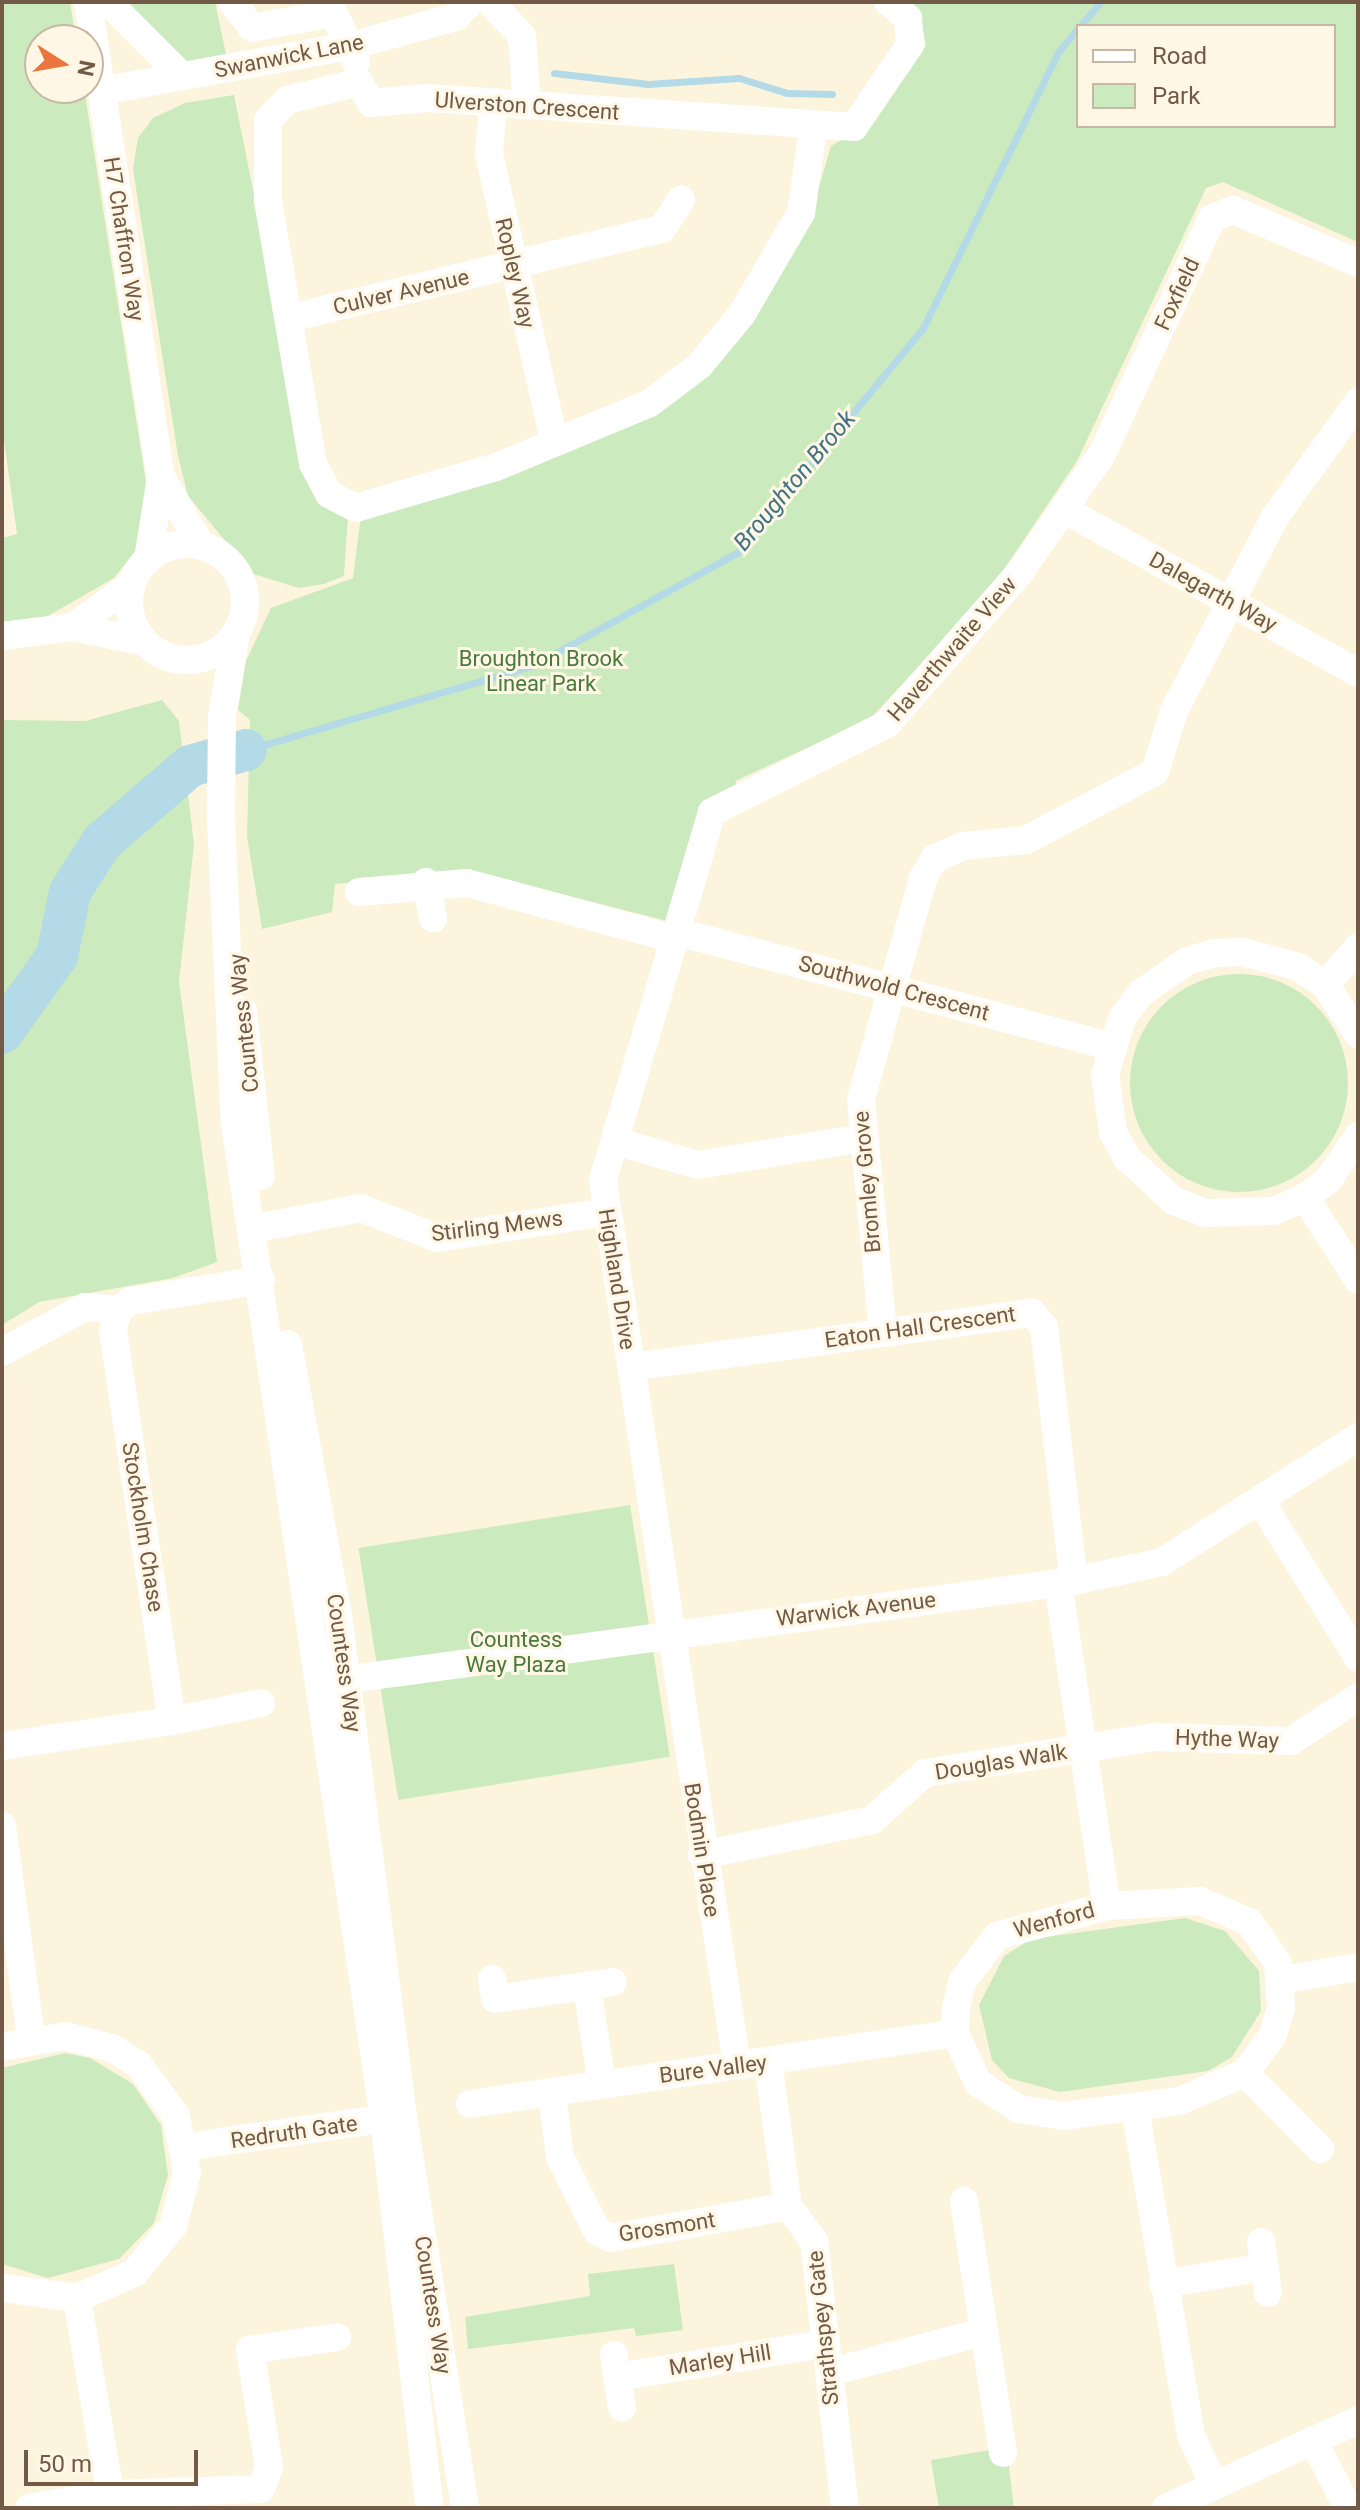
<!DOCTYPE html>
<html>
<head>
<meta charset="utf-8">
<style>
  body { margin:0 }
  #map { position:relative; width:1360px; height:2510px; overflow:hidden; background:#fdf4de; font-family:Roboto,sans-serif }
  div>[style] { position:absolute }
  [style*='--x'] { left:calc(var(--x)*1px); top:calc(var(--y)*1px); width:calc(var(--w)*1px); rotate:calc(var(--a)*1deg) }
  .green>* { inset:0; background:#cbeabd; transform-origin:0 0 }
  .round { border-radius:50% }
  .stream>* { height:7px; margin:-3.5px; padding:0 3.5px; transform-origin:3.5px; border-radius:3.5px; background:#b3dae6 }
  .river>* { height:42px; margin:-21px; padding:0 21px; transform-origin:21px; border-radius:21px; background:#b3dae6 }
  .minor>* { height:28px; margin:-14px; padding:0 14px; transform-origin:14px; border-radius:14px; background:#fff }
  .minor>.ring { margin:-14px; padding:0; box-sizing:content-box; background:none; border:28px solid #fff; border-radius:50% }
  span { translate:-50% -50%; white-space:nowrap; text-align:center; line-height:1.15; -webkit-text-stroke:6px #fff7e5; paint-order:stroke }
  .street-label { font-size:22px; color:#735a46 }
  .park-label { font-size:22px; color:#4a793e }
  .water-label { font-size:24px; color:#3f7487; font-style:italic }
  .frame { position:absolute; inset:0; border:4px solid #735a46; pointer-events:none }
  .legend { position:absolute; left:1076px; top:24px; width:260px; height:104px; box-sizing:border-box; background:#fff7e5; border:2px solid #c7b8a5; margin:0; padding:10px 14px; list-style:none; font-size:24px; color:#735a46 }
  .legend li { display:flex; align-items:center; gap:16px; height:40px }
  .legend b { width:40px; border:2px solid #c7b8a5 }
  .north { position:absolute; left:24px; top:24px; width:80px; height:80px; box-sizing:border-box; background:#fff7e5; border:2px solid #c7b8a5; border-radius:50%; rotate:101deg; font-size:22px; font-weight:700; line-height:32px; text-align:center; color:#735a46 }
  .north::after { content:''; display:block; margin:auto; width:28px; height:36px; background:#eb753f; clip-path:polygon(50% 0,100% 100%,50% 72%,0 100%) }
  .scale { position:absolute; left:24px; top:2450px; width:174px; height:36px; box-sizing:border-box; border:4px solid #735a46; border-top:0; padding-left:10px; font-size:24px; line-height:28px; white-space:nowrap; color:#735a46; -webkit-text-stroke:6px #fff7e5; paint-order:stroke }
</style>
</head>
<body>
<div id="map">
  <div class="green">
    <i style="clip-path:polygon(2px 2px,70px 2px,76px 40px,40px 40px,40px 88px,84px 88px,149px 501px,140px 545px,114px 578px,46px 617px,2px 625px,2px 538px,17px 534px,2px 426px)"></i>
    <i style="clip-path:polygon(122px 2px,215px 2px,227px 59px,187px 65px)"></i>
    <i style="clip-path:polygon(evenodd,906px 2px,1358px 2px,1358px 242px,1223px 182px,1206px 188px,1077px 461px,994px 584px,870px 719px,735px 781px,740px 792px,667px 921px,471px 871px,335px 884px,332px 912px,262px 929px,247px 836px,250px 720px,238px 710px,246px 661px,271px 608px,353px 578px,362px 508px,654px 410px,810px 217px,831px 146px,863px 128px,926px 46px,921px 18px,906px 2px,1078px 26px,1334px 26px,1334px 126px,1078px 126px,1078px 26px)"></i>
    <i style="clip-path:polygon(234px 95px,310px 473px,348px 515px,344px 576px,324px 584px,299px 588px,253px 574px,188px 496px,178px 456px,133px 169px,138px 138px,153px 118px,185px 103px)"></i>
    <i style="clip-path:polygon(162px 700px,179px 721px,194px 844px,179px 982px,217px 1262px,173px 1278px,39px 1302px,2px 1325px,2px 720px,85px 721px)"></i>
    <i class="round" style="left:1130px;top:974px;width:218px;height:218px"></i>
    <i style="left:630px;top:1505px;width:255px;height:275px;rotate:81deg"></i>
    <i style="clip-path:polygon(1185px 1918px,1225px 1931px,1259px 1971px,1261px 2011px,1232px 2057px,1208px 2071px,1060px 2092px,1009px 2078px,992px 2060px,979px 2005px,1004px 1956px,1031px 1939px)"></i>
    <i style="clip-path:polygon(65px 2053px,90px 2058px,133px 2084px,161px 2125px,168px 2175px,154px 2223px,119px 2259px,48px 2278px,2px 2264px,2px 2068px)"></i>
    <i style="clip-path:polygon(674px 2264px,683px 2330px,636px 2336px,634px 2328px,468px 2349px,465px 2317px,590px 2296px,588px 2274px)"></i>
    <i style="clip-path:polygon(996px 2449px,1008px 2459px,1014px 2508px,939px 2508px,931px 2460px)"></i>
  </div>
  <div class="stream">
    <i style="--x:1080;--y:26;--w:31;--a:-50"></i>
    <i style="--x:554;--y:73;--w:95;--a:6.7"></i>
    <i style="--x:648;--y:84;--w:91;--a:-3.8"></i>
    <i style="--x:739;--y:78;--w:50;--a:17.4"></i>
    <i style="--x:787;--y:93;--w:45;--a:1.3"></i>
    <i style="--x:246;--y:750;--w:298;--a:-16.4"></i>
    <i style="--x:532;--y:666;--w:234;--a:-28.9"></i>
    <i style="--x:737;--y:553;--w:292;--a:-50.4"></i>
    <i style="--x:923;--y:328;--w:307;--a:-63.9"></i>
    <i style="--x:1058;--y:52;--w:31;--a:-50"></i>
  </div>
  <div class="river">
    <i style="--x:2;--y:1033;--w:95;--a:-54.5"></i>
    <i style="--x:57;--y:956;--w:65;--a:-78.5"></i>
    <i style="--x:70;--y:892;--w:59;--a:-57.4"></i>
    <i style="--x:102;--y:842;--w:116;--a:-40.8"></i>
    <i style="--x:190;--y:766;--w:58;--a:-15.9"></i>
  </div>
  <div class="minor">
    <i style="--x:88;--y:2;--w:481;--a:81.3"></i>
    <i style="--x:161;--y:477;--w:83;--a:99"></i>
    <i style="--x:108;--y:2;--w:105;--a:45"></i>
    <i style="--x:232;--y:2;--w:33;--a:52"></i>
    <i style="--x:252;--y:28;--w:83;--a:-10.4"></i>
    <i style="--x:334;--y:13;--w:54;--a:65.8"></i>
    <i style="--x:490;--y:2;--w:47;--a:46.7"></i>
    <i style="--x:522;--y:36;--w:69;--a:85.9"></i>
    <i style="--x:101;--y:91;--w:257;--a:-10.3"></i>
    <i style="--x:354;--y:45;--w:106;--a:-15.4"></i>
    <i style="--x:456;--y:17;--w:21;--a:-47"></i>
    <i style="--x:493;--y:105;--w:49;--a:94.7"></i>
    <i style="--x:489;--y:154;--w:292;--a:77.2"></i>
    <i style="--x:813;--y:129;--w:85;--a:98.1"></i>
    <i style="--x:801;--y:213;--w:117;--a:120.3"></i>
    <i style="--x:742;--y:314;--w:66;--a:129.5"></i>
    <i style="--x:700;--y:365;--w:63;--a:142.8"></i>
    <i style="--x:650;--y:403;--w:167;--a:157.4"></i>
    <i style="--x:496;--y:467;--w:146;--a:163.7"></i>
    <i style="--x:356;--y:508;--w:30;--a:-153"></i>
    <i style="--x:329;--y:494;--w:34;--a:-118"></i>
    <i style="--x:313;--y:464;--w:268;--a:-99.7"></i>
    <i style="--x:268;--y:200;--w:80;--a:-90"></i>
    <i style="--x:268;--y:120;--w:28;--a:-46"></i>
    <i style="--x:287;--y:100;--w:74;--a:-14"></i>
    <i style="--x:359;--y:82;--w:24;--a:60"></i>
    <i style="--x:371;--y:103;--w:57;--a:-5"></i>
    <i style="--x:428;--y:98;--w:427;--a:3.9"></i>
    <i style="--x:854;--y:127;--w:99;--a:-55.7"></i>
    <i style="--x:910;--y:45;--w:27;--a:-94"></i>
    <i style="--x:908;--y:18;--w:26;--a:-141"></i>
    <i style="--x:290;--y:318;--w:382;--a:-13.5"></i>
    <i style="--x:662;--y:229;--w:35;--a:-57"></i>
    <i style="--x:161;--y:477;--w:79;--a:59.5"></i>
    <i style="--x:1067;--y:511;--w:333;--a:29.1"></i>
    <i class="ring" style="left:129px;top:544px;width:88px;height:88px"></i>
    <i style="--x:73;--y:627;--w:73;--a:-36.1"></i>
    <i style="--x:236;--y:634;--w:83;--a:99.7"></i>
    <i style="--x:222;--y:716;--w:103;--a:90.6"></i>
    <i style="--x:221;--y:819;--w:305;--a:87.4"></i>
    <i style="--x:235;--y:1124;--w:1006;--a:81.48"></i>
    <i style="--x:384;--y:2119;--w:392;--a:83.3"></i>
    <i style="--x:2;--y:636;--w:72;--a:-7.2"></i>
    <i style="--x:73;--y:627;--w:74;--a:11.8"></i>
    <i style="--x:426;--y:882;--w:37;--a:79"></i>
    <i style="--x:359;--y:892;--w:108;--a:-4.8"></i>
    <i style="--x:467;--y:883;--w:215;--a:15.1"></i>
    <i style="--x:678;--y:932;--w:447;--a:14.8"></i>
    <i style="--x:1325;--y:985;--w:50;--a:-49"></i>
    <i style="--x:243;--y:1011;--w:166;--a:83.8"></i>
    <i style="--x:1358;--y:1034;--w:59;--a:-124"></i>
    <i style="--x:1325;--y:985;--w:32;--a:-146"></i>
    <i style="--x:1298;--y:967;--w:57;--a:-164.7"></i>
    <i style="--x:1243;--y:952;--w:28;--a:178"></i>
    <i style="--x:1215;--y:953;--w:29;--a:164"></i>
    <i style="--x:1187;--y:961;--w:56;--a:145.2"></i>
    <i style="--x:1141;--y:993;--w:31;--a:127"></i>
    <i style="--x:1122;--y:1018;--w:59;--a:106.6"></i>
    <i style="--x:1105;--y:1075;--w:58;--a:82"></i>
    <i style="--x:1113;--y:1132;--w:30;--a:62"></i>
    <i style="--x:1127;--y:1158;--w:64;--a:42.5"></i>
    <i style="--x:1174;--y:1201;--w:34;--a:21"></i>
    <i style="--x:1206;--y:1213;--w:68;--a:-1.7"></i>
    <i style="--x:1274;--y:1211;--w:34;--a:-24"></i>
    <i style="--x:1305;--y:1197;--w:29;--a:-36"></i>
    <i style="--x:1328;--y:1180;--w:53;--a:-55.7"></i>
    <i style="--x:615;--y:1141;--w:86;--a:16.1"></i>
    <i style="--x:698;--y:1165;--w:167;--a:-9.3"></i>
    <i style="--x:1305;--y:1197;--w:98;--a:57.4"></i>
    <i style="--x:252;--y:1229;--w:111;--a:-10.9"></i>
    <i style="--x:361;--y:1208;--w:82;--a:21.5"></i>
    <i style="--x:437;--y:1238;--w:171;--a:-8.7"></i>
    <i style="--x:883;--y:1333;--w:235;--a:-95.4"></i>
    <i style="--x:861;--y:1099;--w:230;--a:-74.3"></i>
    <i style="--x:923;--y:878;--w:23;--a:-59"></i>
    <i style="--x:935;--y:858;--w:30;--a:-23"></i>
    <i style="--x:963;--y:846;--w:63;--a:-5.4"></i>
    <i style="--x:1026;--y:840;--w:146;--a:-27.8"></i>
    <i style="--x:1155;--y:772;--w:64;--a:-72.7"></i>
    <i style="--x:1174;--y:711;--w:219;--a:-62.5"></i>
    <i style="--x:1275;--y:517;--w:142;--a:-54.2"></i>
    <i style="--x:288;--y:1344;--w:277;--a:79.6"></i>
    <i style="--x:338;--y:1616;--w:504;--a:82.59"></i>
    <i style="--x:403;--y:2116;--w:397;--a:81"></i>
    <i style="--x:2;--y:1352;--w:94;--a:-28.5"></i>
    <i style="--x:85;--y:1307;--w:33;--a:5"></i>
    <i style="--x:631;--y:1367;--w:405;--a:-7.7"></i>
    <i style="--x:1032;--y:1313;--w:18;--a:49"></i>
    <i style="--x:1044;--y:1327;--w:256;--a:83.3"></i>
    <i style="--x:1261;--y:1502;--w:184;--a:58.1"></i>
    <i style="--x:1058;--y:1583;--w:327;--a:81.4"></i>
    <i style="--x:328;--y:1682;--w:753;--a:-7.71"></i>
    <i style="--x:1074;--y:1581;--w:90;--a:-12.2"></i>
    <i style="--x:1162;--y:1562;--w:232;--a:-32.5"></i>
    <i style="--x:172;--y:1721;--w:91;--a:-11.4"></i>
    <i style="--x:2;--y:1746;--w:172;--a:-8.4"></i>
    <i style="--x:172;--y:1721;--w:395;--a:-98.6"></i>
    <i style="--x:113;--y:1330;--w:21;--a:-76"></i>
    <i style="--x:118;--y:1310;--w:16;--a:-35"></i>
    <i style="--x:131;--y:1301;--w:132;--a:-9.2"></i>
    <i style="--x:2;--y:1826;--w:213;--a:82.2"></i>
    <i style="--x:702;--y:1855;--w:174;--a:-11.6"></i>
    <i style="--x:872;--y:1820;--w:71;--a:-41.6"></i>
    <i style="--x:925;--y:1773;--w:232;--a:-8.9"></i>
    <i style="--x:1154;--y:1737;--w:137;--a:1.7"></i>
    <i style="--x:1291;--y:1741;--w:80;--a:-33.3"></i>
    <i style="--x:1200;--y:1901;--w:53;--a:23.2"></i>
    <i style="--x:1249;--y:1922;--w:50;--a:54.7"></i>
    <i style="--x:1278;--y:1963;--w:45;--a:86.2"></i>
    <i style="--x:1281;--y:2008;--w:28;--a:107"></i>
    <i style="--x:1273;--y:2035;--w:47;--a:126.4"></i>
    <i style="--x:1245;--y:2073;--w:72;--a:157"></i>
    <i style="--x:1179;--y:2101;--w:116;--a:172.6"></i>
    <i style="--x:1064;--y:2116;--w:46;--a:-171.2"></i>
    <i style="--x:1019;--y:2109;--w:49;--a:-147.6"></i>
    <i style="--x:978;--y:2083;--w:55;--a:-114.7"></i>
    <i style="--x:955;--y:2033;--w:25;--a:-88"></i>
    <i style="--x:956;--y:2008;--w:27;--a:-77"></i>
    <i style="--x:962;--y:1982;--w:58;--a:-52.7"></i>
    <i style="--x:997;--y:1936;--w:114;--a:-15.3"></i>
    <i style="--x:1107;--y:1906;--w:93;--a:-3.1"></i>
    <i style="--x:492;--y:1979;--w:20;--a:81"></i>
    <i style="--x:495;--y:1999;--w:119;--a:-8.2"></i>
    <i style="--x:1282;--y:1980;--w:77;--a:-9.7"></i>
    <i style="--x:587;--y:1987;--w:98;--a:81.2"></i>
    <i style="--x:2;--y:2047;--w:64;--a:-9.9"></i>
    <i style="--x:65;--y:2036;--w:49;--a:14.3"></i>
    <i style="--x:112;--y:2048;--w:32;--a:32"></i>
    <i style="--x:139;--y:2065;--w:63;--a:54"></i>
    <i style="--x:176;--y:2116;--w:57;--a:78.9"></i>
    <i style="--x:187;--y:2172;--w:56;--a:104.5"></i>
    <i style="--x:173;--y:2226;--w:61;--a:129.7"></i>
    <i style="--x:134;--y:2273;--w:62;--a:156.3"></i>
    <i style="--x:77;--y:2298;--w:76;--a:-172.4"></i>
    <i style="--x:768;--y:2062;--w:145;--a:82.1"></i>
    <i style="--x:788;--y:2206;--w:44;--a:53.4"></i>
    <i style="--x:814;--y:2241;--w:269;--a:83.4"></i>
    <i style="--x:737;--y:2065;--w:895;--a:-98.61"></i>
    <i style="--x:603;--y:1180;--w:384;--a:-73.5"></i>
    <i style="--x:712;--y:812;--w:196;--a:-26.7"></i>
    <i style="--x:887;--y:724;--w:202;--a:-48.8"></i>
    <i style="--x:1020;--y:572;--w:144;--a:-55.2"></i>
    <i style="--x:1102;--y:454;--w:260;--a:-65"></i>
    <i style="--x:1212;--y:218;--w:22;--a:-21"></i>
    <i style="--x:1233;--y:210;--w:136;--a:23"></i>
    <i style="--x:1245;--y:2073;--w:107;--a:45.4"></i>
    <i style="--x:552;--y:2094;--w:64;--a:82.8"></i>
    <i style="--x:560;--y:2157;--w:83;--a:63.4"></i>
    <i style="--x:597;--y:2231;--w:16;--a:27"></i>
    <i style="--x:611;--y:2238;--w:180;--a:-10.2"></i>
    <i style="--x:470;--y:2104;--w:490;--a:-8.3"></i>
    <i style="--x:1135;--y:2108;--w:333;--a:80.3"></i>
    <i style="--x:1191;--y:2436;--w:53;--a:64.4"></i>
    <i style="--x:185;--y:2147;--w:219;--a:-8.1"></i>
    <i style="--x:964;--y:2201;--w:255;--a:81.2"></i>
    <i style="--x:1261;--y:2242;--w:51;--a:82.2"></i>
    <i style="--x:1163;--y:2284;--w:103;--a:-9.5"></i>
    <i style="--x:77;--y:2298;--w:199;--a:80.4"></i>
    <i style="--x:614;--y:2355;--w:53;--a:81.3"></i>
    <i style="--x:831;--y:2372;--w:158;--a:-14.7"></i>
    <i style="--x:617;--y:2377;--w:210;--a:-9.1"></i>
    <i style="--x:1313;--y:2440;--w:76;--a:62.8"></i>
    <i style="--x:29;--y:2508;--w:82;--a:-9.8"></i>
    <i style="--x:110;--y:2494;--w:151;--a:-1.9"></i>
    <i style="--x:261;--y:2489;--w:23;--a:-70"></i>
    <i style="--x:269;--y:2467;--w:119;--a:-99.2"></i>
    <i style="--x:250;--y:2350;--w:88;--a:-8.5"></i>
    <i style="--x:1166;--y:2508;--w:211;--a:-24.6"></i>
  </div>
  <div class="street-label">
    <span style="left:289px;top:56px;rotate:-11deg">Swanwick Lane</span>
    <span style="left:527px;top:106px;rotate:4deg">Ulverston Crescent</span>
    <span style="left:124px;top:239px;rotate:81deg">H7 Chaffron Way</span>
    <span style="left:515px;top:273px;rotate:77deg">Ropley Way</span>
    <span style="left:401px;top:292px;rotate:-13deg">Culver Avenue</span>
    <span style="left:1177px;top:294px;rotate:-65deg">Foxfield</span>
    <span style="left:1213px;top:592px;rotate:29deg">Dalegarth Way</span>
    <span style="left:952px;top:649px;rotate:-49deg">Haverthwaite View</span>
    <span style="left:894px;top:988px;rotate:15deg">Southwold Crescent</span>
    <span style="left:244px;top:1023px;rotate:-96deg">Countess Way</span>
    <span style="left:867px;top:1182px;rotate:-95deg">Bromley Grove</span>
    <span style="left:497px;top:1226px;rotate:-7deg">Stirling Mews</span>
    <span style="left:617px;top:1279px;rotate:81deg">Highland Drive</span>
    <span style="left:920px;top:1327px;rotate:-8deg">Eaton Hall Crescent</span>
    <span style="left:143px;top:1527px;rotate:81deg">Stockholm Chase</span>
    <span style="left:856px;top:1609px;rotate:-7deg">Warwick Avenue</span>
    <span style="left:344px;top:1663px;rotate:82deg">Countess Way</span>
    <span style="left:1227px;top:1739px;rotate:2deg">Hythe Way</span>
    <span style="left:1001px;top:1762px;rotate:-9deg">Douglas Walk</span>
    <span style="left:702px;top:1850px;rotate:81deg">Bodmin Place</span>
    <span style="left:1054px;top:1920px;rotate:-15deg">Wenford</span>
    <span style="left:713px;top:2069px;rotate:-7deg">Bure Valley</span>
    <span style="left:294px;top:2132px;rotate:-8deg">Redruth Gate</span>
    <span style="left:667px;top:2227px;rotate:-9deg">Grosmont</span>
    <span style="left:433px;top:2305px;rotate:81deg">Countess Way</span>
    <span style="left:823px;top:2328px;rotate:-96deg">Strathspey Gate</span>
    <span style="left:720px;top:2360px;rotate:-9deg">Marley Hill</span>
  </div>
  <div class="park-label">
    <span style="left:541px;top:671px">Broughton Brook<br>Linear Park</span>
    <span style="left:516px;top:1652px">Countess<br>Way Plaza</span>
  </div>
  <div class="water-label">
    <span style="left:795px;top:481px;rotate:-50deg">Broughton Brook</span>
  </div>
  <div class="frame"></div>
  <ul class="legend">
  <li><b style="height:10px;background:#fff"></b>Road</li>
  <li><b style="height:22px;background:#cbeabd"></b>Park</li>
  </ul>
  <div class="north">N</div>
  <div class="scale">50 m</div>
</div>
</body>
</html>
